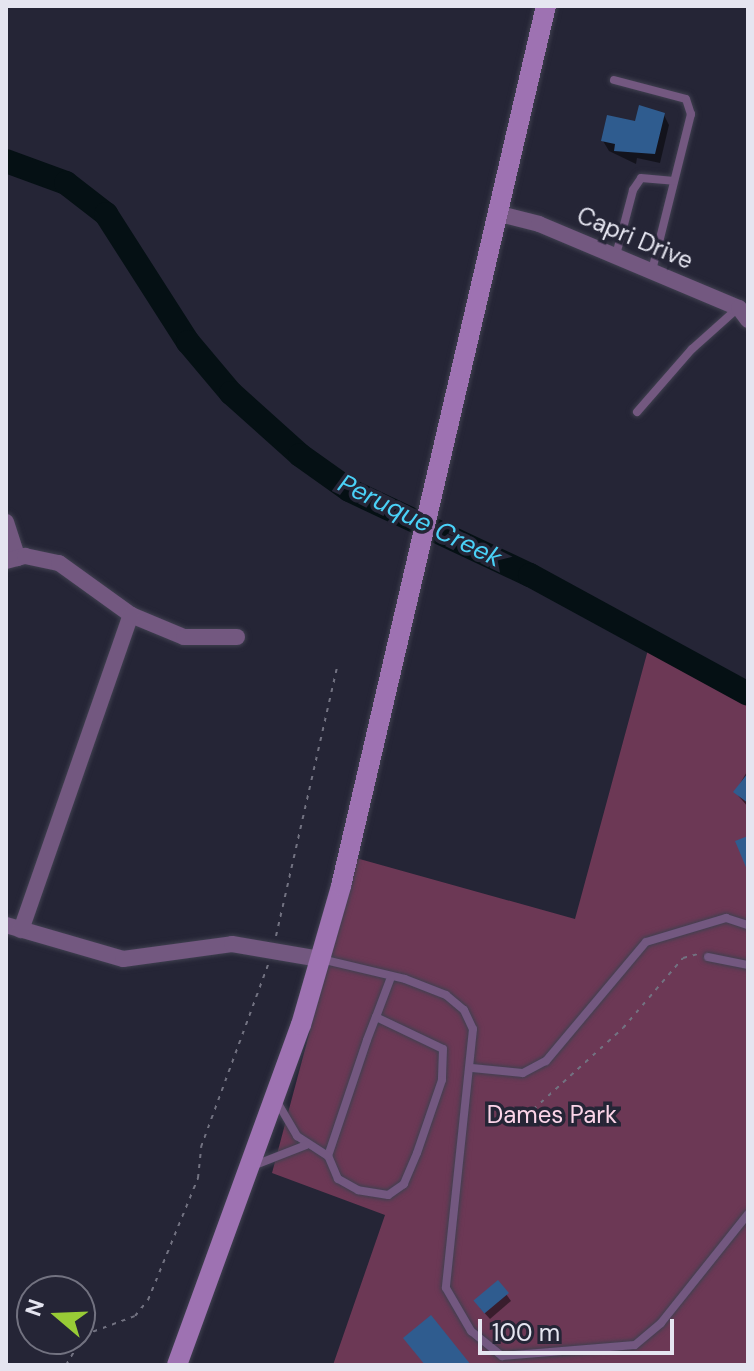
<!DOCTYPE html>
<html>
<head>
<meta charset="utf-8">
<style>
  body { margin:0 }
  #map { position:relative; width:754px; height:1371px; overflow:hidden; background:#252536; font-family:"DM Sans",sans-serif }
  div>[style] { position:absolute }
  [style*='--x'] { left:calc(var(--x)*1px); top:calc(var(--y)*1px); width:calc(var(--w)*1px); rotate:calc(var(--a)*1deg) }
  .green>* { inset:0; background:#6c3855 }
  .shadow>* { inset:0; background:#0007 }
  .river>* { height:24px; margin:-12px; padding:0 12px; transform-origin:12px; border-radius:12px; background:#051014 }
  .building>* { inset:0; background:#2f5c8f; transform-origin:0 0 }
  .path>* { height:2px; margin-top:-1px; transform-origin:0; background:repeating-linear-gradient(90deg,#727281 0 4px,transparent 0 10px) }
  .roads { filter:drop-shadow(0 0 2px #404050) drop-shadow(0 0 2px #404050) }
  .service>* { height:8px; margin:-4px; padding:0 4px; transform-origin:4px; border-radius:4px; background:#735880 }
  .minor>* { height:16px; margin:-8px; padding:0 8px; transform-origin:8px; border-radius:8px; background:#735880 }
  .secondary>* { height:20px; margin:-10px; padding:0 10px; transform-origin:10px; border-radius:10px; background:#9e72b2 }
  span { translate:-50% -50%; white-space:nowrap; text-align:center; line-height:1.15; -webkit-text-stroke:7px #252536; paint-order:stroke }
  .street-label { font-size:24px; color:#e5e5f0 }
  .park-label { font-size:24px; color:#fbd4e8 }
  .water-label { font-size:26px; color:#4ad1f7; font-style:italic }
  .frame { position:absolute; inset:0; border:8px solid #e5e5f0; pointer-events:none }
  .north { position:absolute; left:16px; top:1275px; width:80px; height:80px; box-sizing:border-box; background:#252536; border:2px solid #727280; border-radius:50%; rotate:289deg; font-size:22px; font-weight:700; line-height:32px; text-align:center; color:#e5e5f0 }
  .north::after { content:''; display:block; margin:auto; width:28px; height:36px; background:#98cb36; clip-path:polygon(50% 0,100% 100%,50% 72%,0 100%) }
  .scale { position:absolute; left:478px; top:1319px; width:196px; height:36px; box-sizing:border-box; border:4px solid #e5e5f0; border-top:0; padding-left:10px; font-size:24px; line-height:28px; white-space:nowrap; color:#e5e5f0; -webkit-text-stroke:6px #252536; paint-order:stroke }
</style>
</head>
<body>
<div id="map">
  <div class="green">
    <i style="clip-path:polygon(649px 646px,748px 686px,748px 1365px,333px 1365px,385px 1215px,272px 1173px,356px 858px,575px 919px)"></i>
  </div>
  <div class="shadow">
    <i style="clip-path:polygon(664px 115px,669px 125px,660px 163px,637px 158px,636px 164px,609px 151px,603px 141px)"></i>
    <i style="clip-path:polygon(748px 770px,748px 807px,735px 792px)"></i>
    <i style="clip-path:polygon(498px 1283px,511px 1301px,490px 1319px,480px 1308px)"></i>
  </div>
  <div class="river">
    <i style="--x:6;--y:161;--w:64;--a:20.1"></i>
    <i style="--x:66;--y:183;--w:51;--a:37.8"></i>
    <i style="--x:106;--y:214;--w:152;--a:57.4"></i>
    <i style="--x:188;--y:342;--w:67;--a:49.9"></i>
    <i style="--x:231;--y:393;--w:93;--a:41.9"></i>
    <i style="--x:300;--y:455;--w:60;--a:35.5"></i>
    <i style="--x:349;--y:490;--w:200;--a:25.2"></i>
    <i style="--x:530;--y:575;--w:248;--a:28.6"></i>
  </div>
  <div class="building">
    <i style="clip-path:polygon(639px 105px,665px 113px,655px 154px,614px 151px,615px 144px,601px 141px,607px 115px,635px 121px)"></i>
    <i style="clip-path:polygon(748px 773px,748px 803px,733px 792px)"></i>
    <i style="clip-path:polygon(748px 836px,748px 872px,735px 841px)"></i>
    <i style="left:498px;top:1280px;width:17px;height:32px;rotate:50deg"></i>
    <i style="clip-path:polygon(431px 1315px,471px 1365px,425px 1365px,403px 1338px)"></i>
  </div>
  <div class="path">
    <i style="--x:276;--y:936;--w:275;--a:-77.2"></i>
    <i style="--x:495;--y:1119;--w:31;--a:-6"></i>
    <i style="--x:526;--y:1116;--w:131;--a:-42.2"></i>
    <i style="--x:623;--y:1028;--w:92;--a:-49.4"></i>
    <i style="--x:683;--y:958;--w:16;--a:-15"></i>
    <i style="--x:66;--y:1365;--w:35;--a:-59"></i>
    <i style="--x:84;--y:1335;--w:54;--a:-20.4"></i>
    <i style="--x:135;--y:1316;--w:21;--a:-51"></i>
    <i style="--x:148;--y:1300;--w:132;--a:-67.7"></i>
    <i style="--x:198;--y:1178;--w:31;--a:-84"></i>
    <i style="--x:201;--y:1147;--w:194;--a:-69.8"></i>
  </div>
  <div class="roads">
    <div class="service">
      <i style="--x:614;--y:80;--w:74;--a:14.8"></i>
      <i style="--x:686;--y:99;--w:16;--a:72"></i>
      <i style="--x:691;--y:114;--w:162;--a:104"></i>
      <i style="--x:616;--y:255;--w:67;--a:-75.3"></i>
      <i style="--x:633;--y:190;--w:14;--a:-56"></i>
      <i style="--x:641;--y:178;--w:33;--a:5"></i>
      <i style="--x:637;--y:412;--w:84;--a:-48.9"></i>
      <i style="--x:692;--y:349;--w:62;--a:-41.7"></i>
      <i style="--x:708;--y:957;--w:41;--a:11.3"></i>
      <i style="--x:321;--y:959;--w:86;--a:13.4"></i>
      <i style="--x:405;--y:979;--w:44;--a:21.3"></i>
      <i style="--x:446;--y:995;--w:23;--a:40"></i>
      <i style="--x:464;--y:1010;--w:21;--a:65"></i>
      <i style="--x:473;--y:1029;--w:260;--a:96"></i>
      <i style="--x:446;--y:1288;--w:50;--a:59.8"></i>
      <i style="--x:471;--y:1331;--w:40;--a:39"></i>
      <i style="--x:502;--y:1356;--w:133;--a:-4.7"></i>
      <i style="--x:635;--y:1345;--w:34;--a:-40"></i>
      <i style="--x:661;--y:1323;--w:139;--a:-51.4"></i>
      <i style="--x:376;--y:1017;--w:74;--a:25.5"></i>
      <i style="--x:443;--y:1049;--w:31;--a:92"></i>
      <i style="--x:442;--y:1080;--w:77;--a:108.9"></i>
      <i style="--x:417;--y:1153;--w:34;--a:113"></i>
      <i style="--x:404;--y:1184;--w:19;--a:145"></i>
      <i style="--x:388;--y:1195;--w:30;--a:-171"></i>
      <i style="--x:358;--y:1190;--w:23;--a:-151"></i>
      <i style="--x:338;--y:1179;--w:25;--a:-113"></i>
      <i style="--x:328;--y:1156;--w:122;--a:-71.4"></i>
      <i style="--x:367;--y:1040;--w:25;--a:-69"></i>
      <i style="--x:376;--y:1017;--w:43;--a:-69.4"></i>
      <i style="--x:472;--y:1068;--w:51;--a:5.6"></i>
      <i style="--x:523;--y:1073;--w:26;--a:-28"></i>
      <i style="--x:546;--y:1061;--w:155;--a:-50"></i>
      <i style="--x:646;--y:942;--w:84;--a:-16.7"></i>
      <i style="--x:726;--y:918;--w:23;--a:18"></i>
      <i style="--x:276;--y:1100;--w:42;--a:59.7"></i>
      <i style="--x:297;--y:1136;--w:37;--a:33"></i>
      <i style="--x:255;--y:1165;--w:55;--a:-21.4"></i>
    </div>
    <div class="minor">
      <i style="--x:496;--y:213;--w:44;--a:14.3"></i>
      <i style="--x:539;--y:224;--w:217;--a:22.8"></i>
      <i style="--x:739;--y:308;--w:15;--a:53"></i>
      <i style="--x:6;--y:522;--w:38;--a:72"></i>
      <i style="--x:6;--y:561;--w:20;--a:-15"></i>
      <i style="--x:25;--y:556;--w:35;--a:12"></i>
      <i style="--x:59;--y:563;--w:89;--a:35.8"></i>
      <i style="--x:131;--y:615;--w:57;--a:22.5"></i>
      <i style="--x:184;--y:637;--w:53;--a:0"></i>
      <i style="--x:6;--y:925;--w:122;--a:16.2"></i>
      <i style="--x:123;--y:959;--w:110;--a:-7.8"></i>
      <i style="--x:232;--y:944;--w:89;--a:9.7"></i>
      <i style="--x:21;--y:930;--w:334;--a:-70.8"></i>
    </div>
    <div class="secondary">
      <i style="--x:177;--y:1365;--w:362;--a:-70"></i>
      <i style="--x:301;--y:1025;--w:145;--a:-73.9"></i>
      <i style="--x:341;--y:886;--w:904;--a:-76.89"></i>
    </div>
  </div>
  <div class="street-label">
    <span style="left:635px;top:238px;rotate:23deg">Capri Drive</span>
  </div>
  <div class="park-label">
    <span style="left:552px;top:1115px">Dames Park</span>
  </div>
  <div class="water-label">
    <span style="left:420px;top:521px;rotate:26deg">Peruque Creek</span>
  </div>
  <div class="frame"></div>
  <div class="north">N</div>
  <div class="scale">100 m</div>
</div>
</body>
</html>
